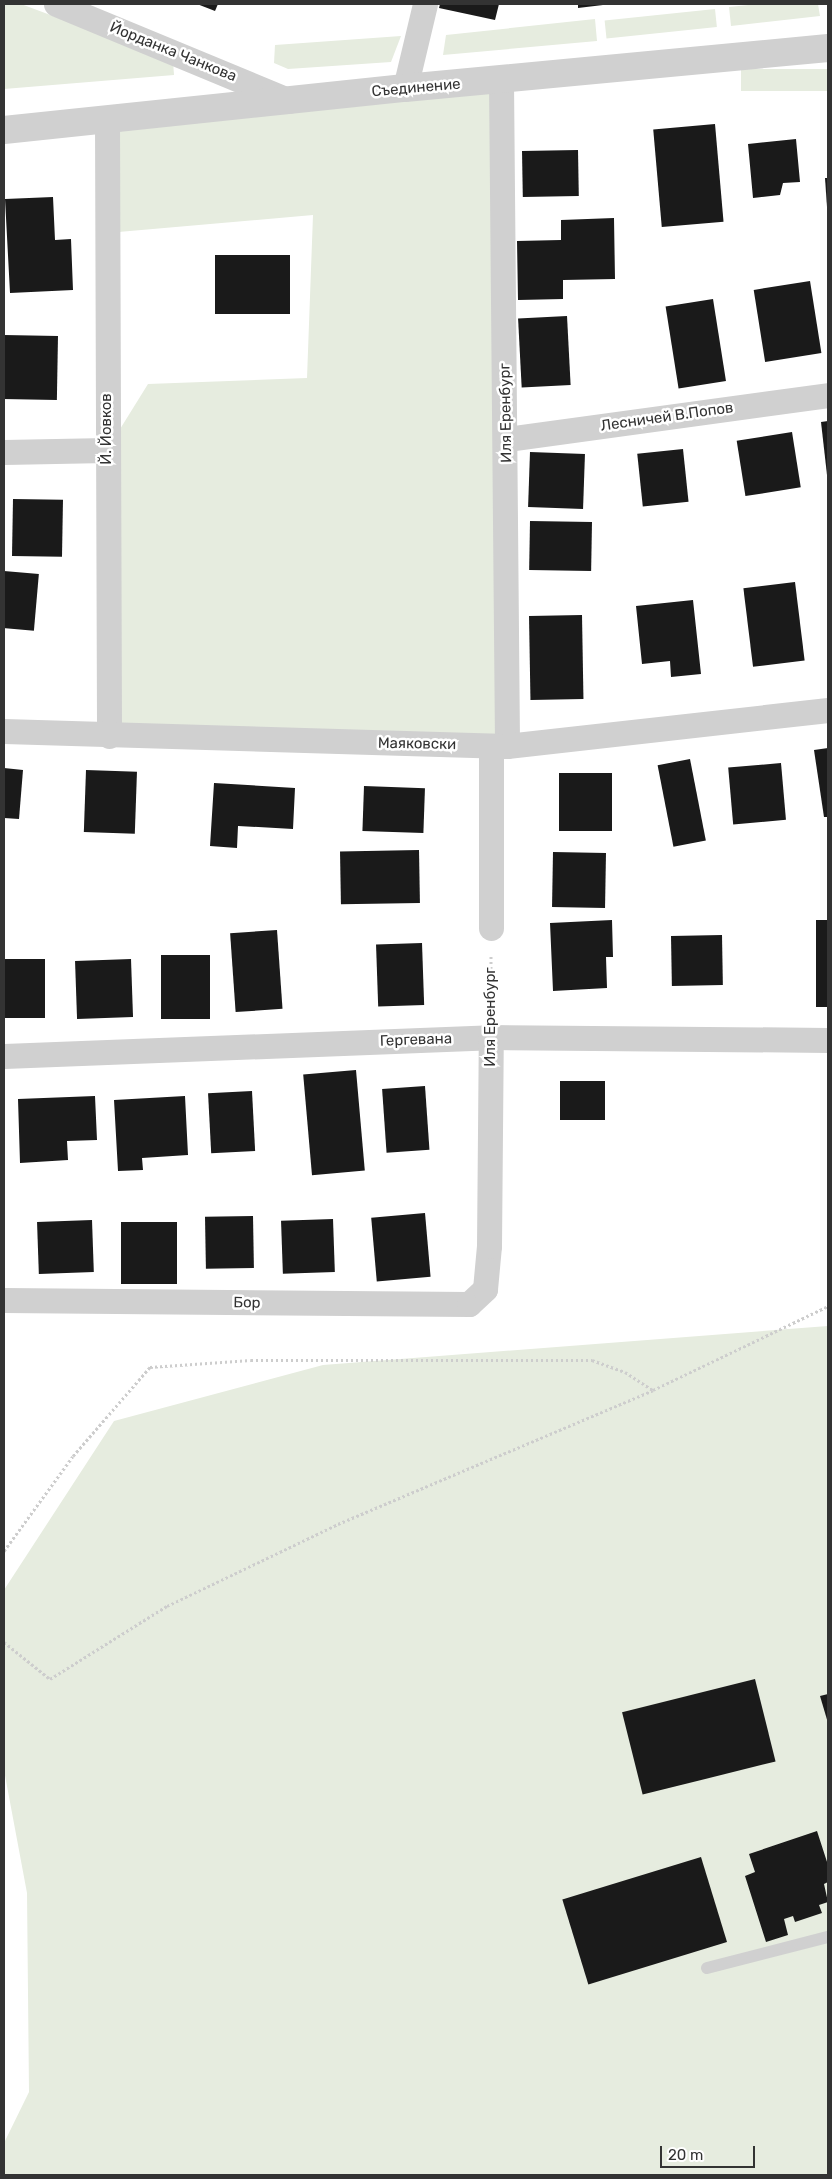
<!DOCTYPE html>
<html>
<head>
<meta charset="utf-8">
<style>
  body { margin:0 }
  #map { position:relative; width:832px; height:2179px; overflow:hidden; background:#fff; font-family:Rubik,sans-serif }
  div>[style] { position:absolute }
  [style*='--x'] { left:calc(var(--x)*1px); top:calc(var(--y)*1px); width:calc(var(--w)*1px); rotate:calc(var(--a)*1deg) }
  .green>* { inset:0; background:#e6ecdf; transform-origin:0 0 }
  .building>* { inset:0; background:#1a1a1a; transform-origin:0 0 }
  .path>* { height:3px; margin-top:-1.5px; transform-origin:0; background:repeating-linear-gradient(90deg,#cdcdcd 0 2.5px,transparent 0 5px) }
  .service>* { height:12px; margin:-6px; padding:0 6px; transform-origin:6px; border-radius:6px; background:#d0d0d0 }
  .minor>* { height:25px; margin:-12.5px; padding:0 12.5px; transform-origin:12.5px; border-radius:12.5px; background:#d0d0d0 }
  .tertiary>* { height:28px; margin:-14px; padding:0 14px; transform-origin:14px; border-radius:14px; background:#d0d0d0 }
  span { translate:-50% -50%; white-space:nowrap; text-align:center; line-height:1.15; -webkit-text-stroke:5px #fff; paint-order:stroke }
  .street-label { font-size:15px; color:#333 }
  .frame { position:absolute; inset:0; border:5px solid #333; pointer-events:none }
  .scale { position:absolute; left:660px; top:2146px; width:95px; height:22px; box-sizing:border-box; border:2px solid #333; border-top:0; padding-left:6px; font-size:15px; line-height:18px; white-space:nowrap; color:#333; -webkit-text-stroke:4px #fff; paint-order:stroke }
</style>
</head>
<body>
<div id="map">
  <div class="green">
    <i style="clip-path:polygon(4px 4px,21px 4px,173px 61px,174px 75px,4px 89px)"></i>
    <i style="clip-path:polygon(758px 4px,818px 4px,820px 16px,731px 26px,729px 7px)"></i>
    <i style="left:715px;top:9px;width:18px;height:111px;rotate:84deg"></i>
    <i style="clip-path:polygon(595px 19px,597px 41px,443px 55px,446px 35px)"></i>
    <i style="clip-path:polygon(401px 36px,391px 62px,288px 69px,274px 63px,275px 45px)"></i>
    <i style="left:828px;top:69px;width:22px;height:87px;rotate:90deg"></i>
    <i style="clip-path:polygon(501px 81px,507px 746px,109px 736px,107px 450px,148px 384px,307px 378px,313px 215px,107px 233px,107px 121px)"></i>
    <i style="clip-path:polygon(828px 1326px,828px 2175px,4px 2175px,4px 2143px,29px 2092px,27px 1893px,4px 1770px,4px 1590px,114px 1421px,323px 1365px)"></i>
  </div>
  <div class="building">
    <i style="clip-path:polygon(197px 4px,218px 4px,215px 11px)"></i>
    <i style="clip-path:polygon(440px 4px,499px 4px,495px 20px,439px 8px)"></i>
    <i style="clip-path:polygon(578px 4px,603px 4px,603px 5px,578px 8px)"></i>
    <i style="left:715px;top:124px;width:98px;height:62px;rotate:85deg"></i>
    <i style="clip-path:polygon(796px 139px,800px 182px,783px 183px,780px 195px,753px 198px,748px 144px)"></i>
    <i style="left:578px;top:150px;width:46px;height:56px;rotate:89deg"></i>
    <i style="clip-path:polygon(825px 178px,828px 178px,828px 207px,827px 207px)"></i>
    <i style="clip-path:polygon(53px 197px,55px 240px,71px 239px,73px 290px,10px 293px,5px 199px)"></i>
    <i style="clip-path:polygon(614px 218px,615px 279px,563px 280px,563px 299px,518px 300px,517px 241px,561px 240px,561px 220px)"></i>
    <i style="left:215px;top:255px;width:75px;height:59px"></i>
    <i style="left:810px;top:281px;width:73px;height:57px;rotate:81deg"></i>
    <i style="left:713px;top:299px;width:83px;height:48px;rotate:81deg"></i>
    <i style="left:567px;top:316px;width:69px;height:49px;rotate:87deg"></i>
    <i style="left:4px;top:335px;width:54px;height:64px;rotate:1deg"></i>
    <i style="clip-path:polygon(828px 421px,828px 475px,827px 475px,821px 422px)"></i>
    <i style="left:792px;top:432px;width:56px;height:56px;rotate:81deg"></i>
    <i style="left:683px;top:449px;width:53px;height:46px;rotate:84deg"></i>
    <i style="left:530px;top:452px;width:55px;height:55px;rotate:2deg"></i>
    <i style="left:13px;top:499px;width:50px;height:57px;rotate:1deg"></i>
    <i style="left:530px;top:521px;width:62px;height:49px;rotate:1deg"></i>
    <i style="left:4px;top:571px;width:35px;height:57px;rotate:5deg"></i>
    <i style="left:795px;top:582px;width:79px;height:52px;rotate:83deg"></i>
    <i style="clip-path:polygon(693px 600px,701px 674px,671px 677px,670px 661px,642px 664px,636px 606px)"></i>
    <i style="left:582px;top:615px;width:84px;height:53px;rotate:89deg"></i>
    <i style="clip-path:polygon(828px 748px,828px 817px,824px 817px,814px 750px)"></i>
    <i style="left:690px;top:759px;width:83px;height:33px;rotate:79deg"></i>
    <i style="left:781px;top:763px;width:57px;height:53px;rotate:85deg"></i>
    <i style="clip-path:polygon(4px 768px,23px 770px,19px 819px,4px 818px)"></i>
    <i style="left:86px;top:770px;width:51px;height:62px;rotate:2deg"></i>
    <i style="left:559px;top:773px;width:53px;height:58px"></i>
    <i style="clip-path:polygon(214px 783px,295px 788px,293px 829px,238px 826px,237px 848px,210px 846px)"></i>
    <i style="left:364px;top:786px;width:61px;height:45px;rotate:2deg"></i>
    <i style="left:419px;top:850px;width:53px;height:79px;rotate:89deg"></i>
    <i style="left:553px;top:852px;width:53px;height:55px;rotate:1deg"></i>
    <i style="clip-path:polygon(612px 920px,613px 957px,606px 957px,607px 988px,553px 991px,550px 923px)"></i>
    <i style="left:816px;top:920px;width:12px;height:87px"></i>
    <i style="left:277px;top:930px;width:79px;height:47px;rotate:86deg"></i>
    <i style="left:722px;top:935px;width:50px;height:51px;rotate:89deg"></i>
    <i style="left:422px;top:943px;width:62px;height:46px;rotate:88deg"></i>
    <i style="left:161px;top:955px;width:49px;height:64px"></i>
    <i style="left:4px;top:959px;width:41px;height:59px"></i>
    <i style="left:131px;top:959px;width:58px;height:56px;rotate:88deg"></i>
    <i style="left:356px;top:1070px;width:101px;height:53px;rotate:85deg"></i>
    <i style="left:560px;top:1081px;width:45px;height:39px"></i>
    <i style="left:425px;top:1086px;width:64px;height:43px;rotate:86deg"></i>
    <i style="left:252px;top:1091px;width:60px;height:44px;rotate:87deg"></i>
    <i style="clip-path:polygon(95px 1096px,97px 1140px,67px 1141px,68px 1160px,20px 1163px,18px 1099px)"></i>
    <i style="clip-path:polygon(185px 1096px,188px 1155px,142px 1158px,143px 1170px,118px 1171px,114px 1100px)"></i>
    <i style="left:425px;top:1213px;width:64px;height:54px;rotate:85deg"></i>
    <i style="left:253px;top:1216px;width:52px;height:48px;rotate:89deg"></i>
    <i style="left:333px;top:1219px;width:53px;height:52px;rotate:88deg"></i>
    <i style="left:92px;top:1220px;width:52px;height:55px;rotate:88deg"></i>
    <i style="left:121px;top:1222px;width:56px;height:62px"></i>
    <i style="left:755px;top:1679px;width:85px;height:137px;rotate:76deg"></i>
    <i style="clip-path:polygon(828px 1694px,828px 1723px,820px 1696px)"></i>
    <i style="clip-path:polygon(817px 1831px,828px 1865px,828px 1882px,824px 1884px,828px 1902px,819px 1905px,822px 1913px,795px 1922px,793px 1916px,784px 1919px,788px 1935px,766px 1942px,745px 1876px,755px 1872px,749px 1854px)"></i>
    <i style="left:701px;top:1857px;width:89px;height:145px;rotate:73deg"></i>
  </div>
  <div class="path">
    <i style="--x:491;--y:1009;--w:54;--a:-90"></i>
    <i style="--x:4;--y:1551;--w:117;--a:-54"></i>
    <i style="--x:73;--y:1456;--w:118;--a:-49.1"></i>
    <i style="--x:150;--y:1367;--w:101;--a:-4"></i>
    <i style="--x:251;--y:1360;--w:341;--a:0"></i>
    <i style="--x:592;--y:1360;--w:35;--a:20"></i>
    <i style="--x:625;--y:1372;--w:33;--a:33"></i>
    <i style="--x:4;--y:1642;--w:59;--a:38.8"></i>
    <i style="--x:50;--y:1679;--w:138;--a:-32"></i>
    <i style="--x:167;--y:1606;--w:190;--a:-25.6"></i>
    <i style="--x:338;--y:1524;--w:342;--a:-23"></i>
    <i style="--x:653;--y:1390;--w:194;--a:-25.6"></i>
  </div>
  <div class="service">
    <i style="--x:707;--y:1968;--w:125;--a:-14.4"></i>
  </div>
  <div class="minor">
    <i style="--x:56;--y:4;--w:253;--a:22.5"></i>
    <i style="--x:501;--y:81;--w:665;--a:89.48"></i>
    <i style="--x:405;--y:88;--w:86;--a:-76.6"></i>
    <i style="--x:107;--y:121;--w:615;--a:89.81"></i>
    <i style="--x:507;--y:439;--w:324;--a:-7.8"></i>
    <i style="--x:4;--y:452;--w:103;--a:-1.1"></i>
    <i style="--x:4;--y:731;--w:503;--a:1.71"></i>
    <i style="--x:507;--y:746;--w:323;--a:-6.4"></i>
    <i style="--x:491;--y:928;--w:182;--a:-90"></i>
    <i style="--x:4;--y:1056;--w:487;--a:-2.2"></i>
    <i style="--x:491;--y:1037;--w:337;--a:0.5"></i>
    <i style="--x:4;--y:1300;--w:465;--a:0.5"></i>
    <i style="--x:469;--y:1304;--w:22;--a:-43"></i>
    <i style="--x:485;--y:1289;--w:43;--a:-84.7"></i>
    <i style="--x:489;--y:1246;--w:209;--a:-89.5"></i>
  </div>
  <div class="tertiary">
    <i style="--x:4;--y:130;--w:403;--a:-6"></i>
    <i style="--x:405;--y:88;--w:425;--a:-5.4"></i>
  </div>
  <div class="street-label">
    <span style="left:173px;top:52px;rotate:22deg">Йорданка Чанкова</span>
    <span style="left:416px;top:88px;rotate:-5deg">Съединение</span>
    <span style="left:506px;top:413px;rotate:-91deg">Иля Еренбург</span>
    <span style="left:667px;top:417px;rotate:-8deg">Лесничей В.Попов</span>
    <span style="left:107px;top:429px;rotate:-90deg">Й. Йовков</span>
    <span style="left:417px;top:744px;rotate:1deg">Маяковски</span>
    <span style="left:491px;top:1017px;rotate:-90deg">Иля Еренбург</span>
    <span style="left:416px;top:1040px;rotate:-2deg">Гергевана</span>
    <span style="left:247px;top:1303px;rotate:1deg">Бор</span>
  </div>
  <div class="frame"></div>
  <div class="scale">20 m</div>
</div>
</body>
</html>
